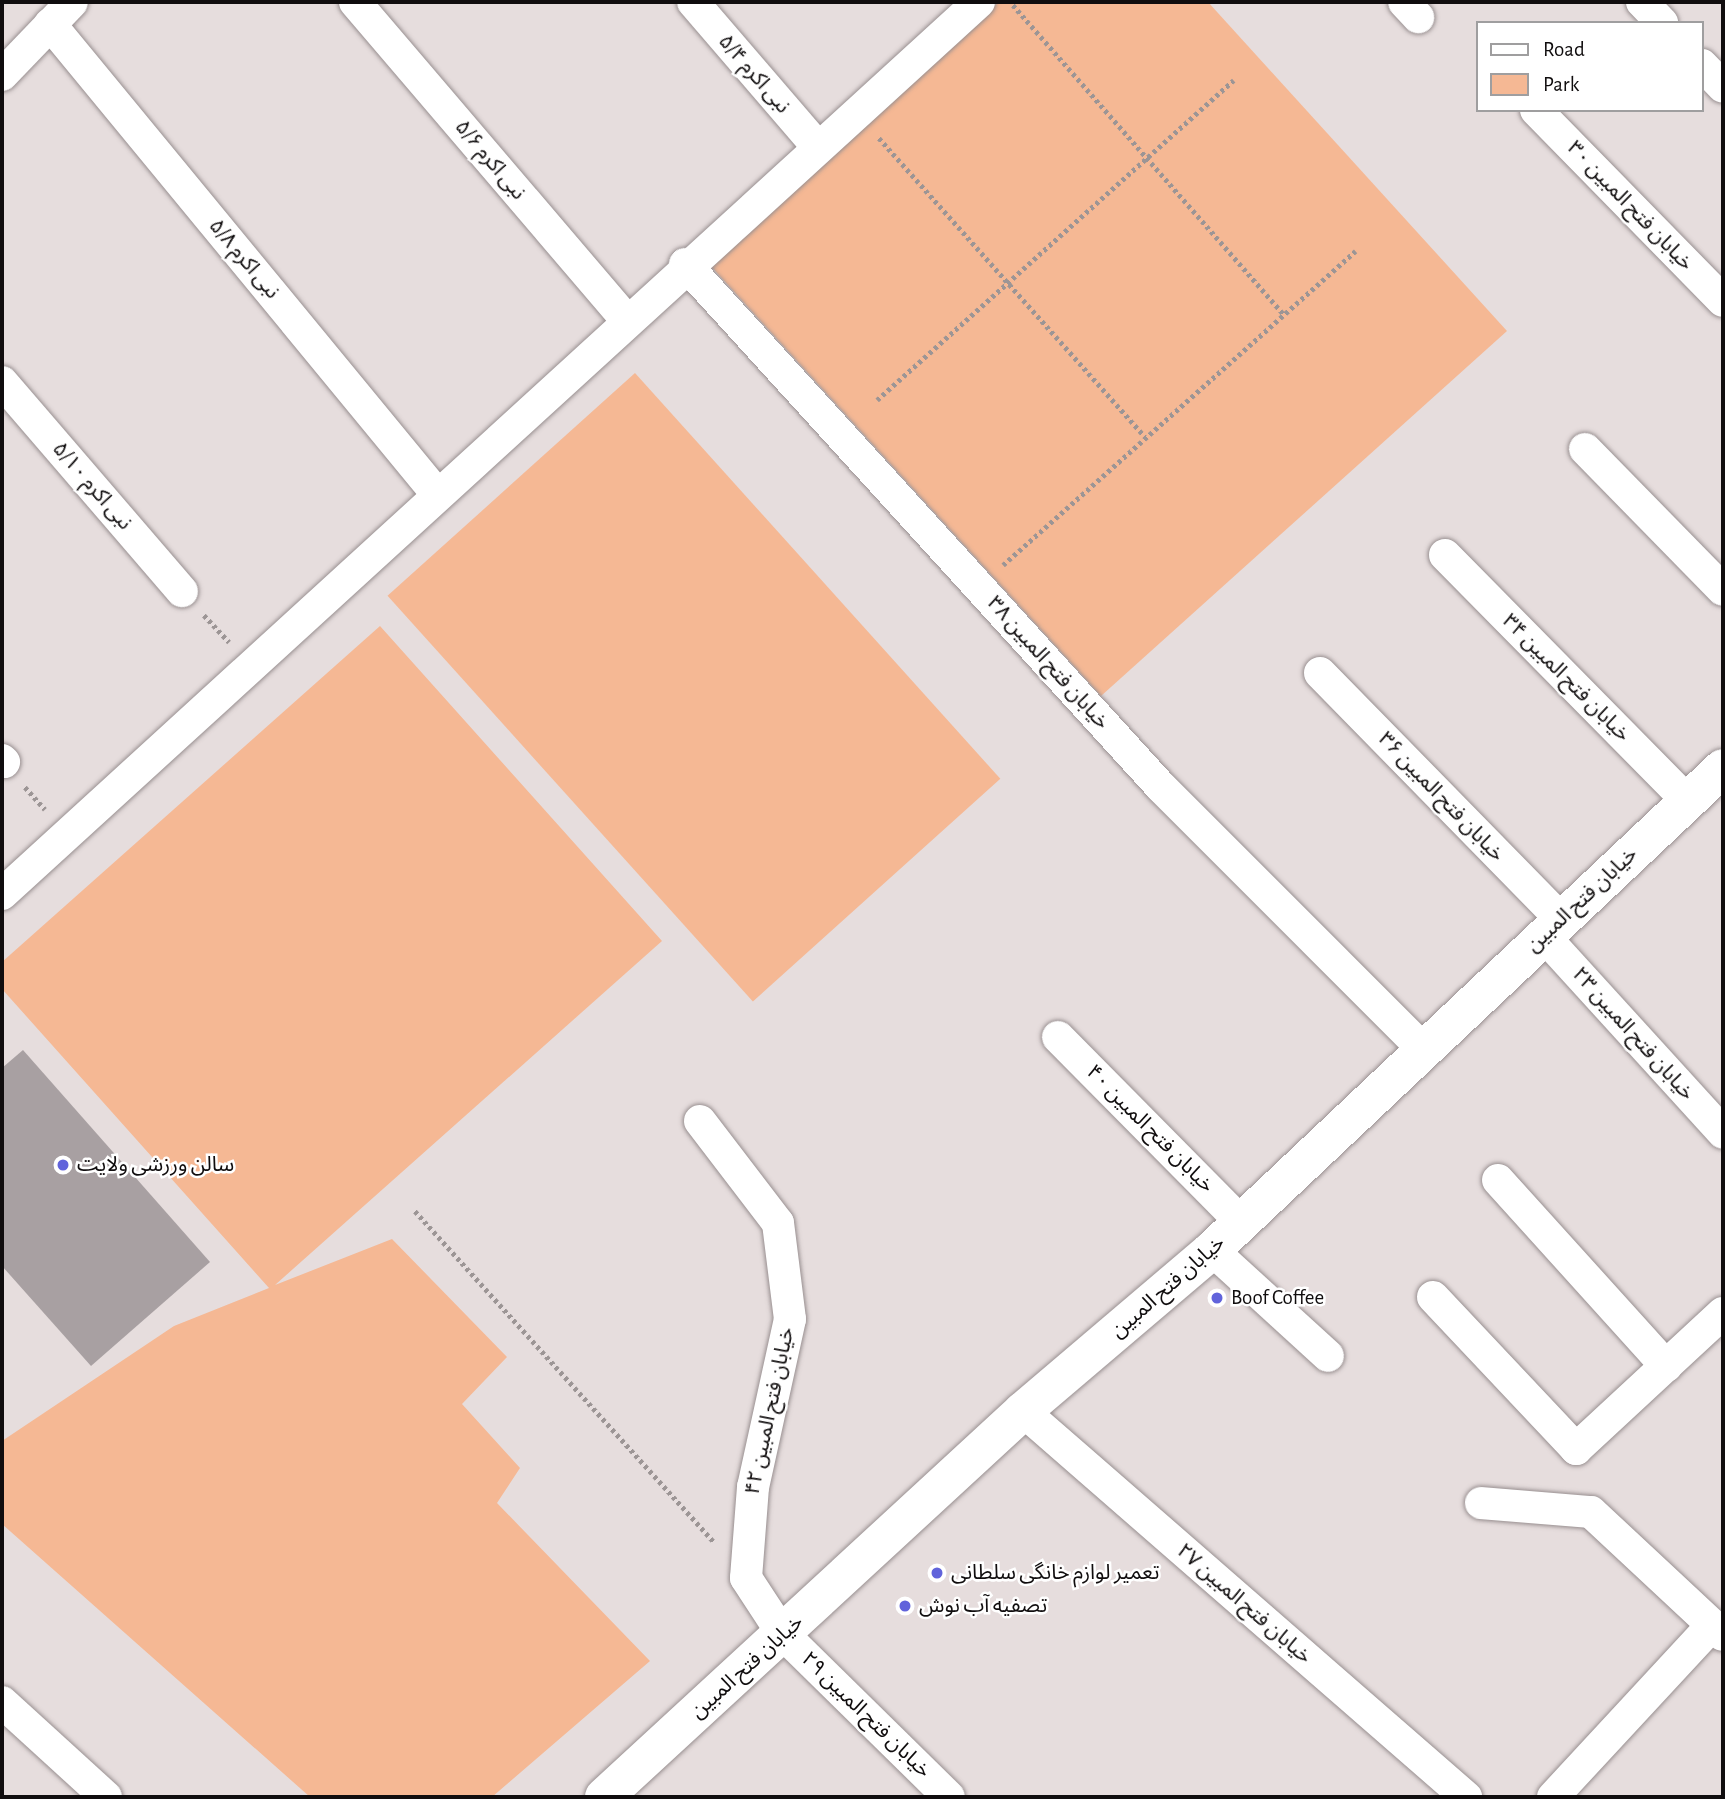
<!DOCTYPE html>
<html>
<head>
<meta charset="utf-8">
<style>
  body { margin:0 }
  #map { position:relative; width:1725px; height:1799px; overflow:hidden; background:#e6dddd; font-family:"Alegreya Sans","Noto Sans Arabic",sans-serif }
  div>[style] { position:absolute }
  [style*='--x'] { left:calc(var(--x)*1px); top:calc(var(--y)*1px); width:calc(var(--w)*1px); rotate:calc(var(--a)*1deg) }
  .green>* { inset:0; background:#f5b894; transform-origin:0 0 }
  .building>* { inset:0; background:#a8a0a2 }
  .path>* { height:4.5px; margin-top:-2.25px; transform-origin:0; background:repeating-linear-gradient(90deg,#9c9595 0 3.5px,transparent 0 7px) }
  .roads { filter:drop-shadow(0 0 2px #988f90) drop-shadow(0 0 2px #988f90) }
  .minor>* { height:32px; margin:-16px; padding:0 16px; transform-origin:16px; border-radius:16px; background:#fff }
  .tertiary>* { height:38px; margin:-19px; padding:0 19px; transform-origin:19px; border-radius:19px; background:#fff }
  .dots>* { width:19px; height:19px; translate:-50% -50%; box-sizing:border-box; border:4px solid #fff; border-radius:50% }
  span { translate:-50% -50%; white-space:nowrap; text-align:center; line-height:1.15; -webkit-text-stroke:5px #fff; paint-order:stroke }
  .street-label { font-size:21px; color:#100d0e }
  .poi-label { font-size:21px; color:#100d0e }
  .left { translate:0 -50%; text-align:left }
  .frame { position:absolute; inset:0; border:4px solid #100d0e; pointer-events:none }
  .legend { position:absolute; left:1476px; top:21px; width:228px; height:91px; box-sizing:border-box; background:#fff; border:2px solid #9f9e9f; margin:0; padding:9px 12px; list-style:none; font-size:21px; color:#100d0e }
  .legend li { display:flex; align-items:center; gap:14px; height:35px }
  .legend b { width:35px; border:2px solid #9f9e9f }
</style>
</head>
<body>
<div id="map">
  <div class="green">
    <i style="clip-path:polygon(999px 2px,1208px 2px,1507px 331px,1101px 696px,708px 263px)"></i>
    <i style="left:635px;top:373px;width:546px;height:333px;rotate:48deg"></i>
    <i style="clip-path:polygon(380px 626px,662px 941px,275px 1285px,392px 1239px,507px 1357px,462px 1404px,520px 1468px,497px 1503px,650px 1661px,492px 1797px,310px 1797px,2px 1524px,2px 1441px,174px 1326px,269px 1288px,2px 989px,2px 962px)"></i>
  </div>
  <div class="building">
    <i style="clip-path:polygon(23px 1050px,210px 1262px,91px 1366px,2px 1266px,2px 1068px)"></i>
  </div>
  <div class="path">
    <i style="--x:1013;--y:5;--w:412;--a:48.8"></i>
    <i style="--x:879;--y:138;--w:400;--a:48.3"></i>
    <i style="--x:877;--y:400;--w:479;--a:-41.9"></i>
    <i style="--x:1003;--y:565;--w:472;--a:-41.7"></i>
    <i style="--x:204;--y:615;--w:37;--a:47"></i>
    <i style="--x:25;--y:787;--w:30;--a:48"></i>
    <i style="--x:415;--y:1211;--w:445;--a:47.9"></i>
  </div>
  <div class="roads">
    <div class="minor">
      <i style="--x:355;--y:2;--w:416;--a:49.5"></i>
      <i style="--x:693;--y:2;--w:189;--a:49.3"></i>
      <i style="--x:1404;--y:2;--w:21;--a:47"></i>
      <i style="--x:1642;--y:2;--w:29;--a:46"></i>
      <i style="--x:50;--y:24;--w:609;--a:50.53"></i>
      <i style="--x:1702;--y:65;--w:30;--a:46"></i>
      <i style="--x:2;--y:75;--w:101;--a:-46.2"></i>
      <i style="--x:1536;--y:110;--w:267;--a:45.6"></i>
      <i style="--x:685;--y:264;--w:709;--a:47.69"></i>
      <i style="--x:1162;--y:788;--w:371;--a:45"></i>
      <i style="--x:2;--y:382;--w:276;--a:49.3"></i>
      <i style="--x:1585;--y:449;--w:197;--a:45.6"></i>
      <i style="--x:1445;--y:555;--w:346;--a:45.4"></i>
      <i style="--x:1320;--y:673;--w:346;--a:45.6"></i>
      <i style="--x:2;--y:760;--w:3;--a:45"></i>
      <i style="--x:2;--y:894;--w:1323;--a:-42.4"></i>
      <i style="--x:1544;--y:936;--w:266;--a:47.7"></i>
      <i style="--x:1058;--y:1037;--w:260;--a:45.3"></i>
      <i style="--x:700;--y:1121;--w:128;--a:52.6"></i>
      <i style="--x:778;--y:1223;--w:97;--a:82.9"></i>
      <i style="--x:790;--y:1319;--w:172;--a:102.4"></i>
      <i style="--x:753;--y:1487;--w:91;--a:94.4"></i>
      <i style="--x:746;--y:1578;--w:66;--a:56.8"></i>
      <i style="--x:782;--y:1633;--w:234;--a:44.5"></i>
      <i style="--x:1498;--y:1180;--w:251;--a:47.9"></i>
      <i style="--x:1212;--y:1250;--w:157;--a:42.4"></i>
      <i style="--x:1433;--y:1297;--w:209;--a:46.7"></i>
      <i style="--x:1576;--y:1449;--w:200;--a:-42.8"></i>
      <i style="--x:1023;--y:1411;--w:588;--a:41.07"></i>
      <i style="--x:1481;--y:1503;--w:110;--a:4.7"></i>
      <i style="--x:1591;--y:1512;--w:180;--a:43"></i>
      <i style="--x:2;--y:1702;--w:141;--a:42.4"></i>
      <i style="--x:1553;--y:1797;--w:234;--a:-47.2"></i>
    </div>
    <div class="tertiary">
      <i style="--x:604;--y:1797;--w:570;--a:-42.65"></i>
      <i style="--x:1023;--y:1411;--w:248;--a:-40.4"></i>
      <i style="--x:1212;--y:1250;--w:702;--a:-43.33"></i>
    </div>
  </div>
  <div class="dots">
    <i style="left:63px;top:1165px;background:#6163db"></i>
    <i style="left:1217px;top:1298px;background:#6163db"></i>
    <i style="left:937px;top:1573px;background:#6163db"></i>
    <i style="left:905px;top:1606px;background:#6163db"></i>
  </div>
  <div class="street-label">
    <span style="left:754px;top:74px;rotate:49deg">نبی اکرم ۵/۴</span>
    <span style="left:490px;top:160px;rotate:50deg">نبی اکرم ۵/۶</span>
    <span style="left:1630px;top:206px;rotate:46deg">خیابان فتح المبین ۳۰</span>
    <span style="left:244px;top:259px;rotate:50deg">نبی اکرم ۵/۸</span>
    <span style="left:92px;top:486px;rotate:49deg">نبی اکرم ۵/۱۰</span>
    <span style="left:1048px;top:663px;rotate:48deg">خیابان فتح المبین ۳۸</span>
    <span style="left:1566px;top:678px;rotate:45deg">خیابان فتح المبین ۳۴</span>
    <span style="left:1441px;top:797px;rotate:46deg">خیابان فتح المبین ۳۶</span>
    <span style="left:1582px;top:900px;rotate:-43deg">خیابان فتح المبین</span>
    <span style="left:1633px;top:1034px;rotate:48deg">خیابان فتح المبین ۲۳</span>
    <span style="left:1150px;top:1129px;rotate:45deg">خیابان فتح المبین ۴۰</span>
    <span style="left:1168px;top:1287px;rotate:-41deg">خیابان فتح المبین</span>
    <span style="left:770px;top:1411px;rotate:-78deg">خیابان فتح المبین ۴۲</span>
    <span style="left:1244px;top:1604px;rotate:41deg">خیابان فتح المبین ۲۷</span>
    <span style="left:747px;top:1667px;rotate:-42deg">خیابان فتح المبین</span>
    <span style="left:866px;top:1715px;rotate:44deg">خیابان فتح المبین ۲۹</span>
  </div>
  <div class="poi-label">
    <span class="left" style="left:77px;top:1165px">سالن ورزشی ولایت</span>
    <span class="left" style="left:1231px;top:1298px">Boof Coffee</span>
    <span class="left" style="left:951px;top:1573px">تعمیر لوازم خانگی سلطانی</span>
    <span class="left" style="left:919px;top:1606px">تصفیه آب نوش</span>
  </div>
  <div class="frame"></div>
  <ul class="legend">
  <li><b style="height:9px;background:#fff"></b>Road</li>
  <li><b style="height:19px;background:#f5b894"></b>Park</li>
  </ul>
</div>
</body>
</html>
